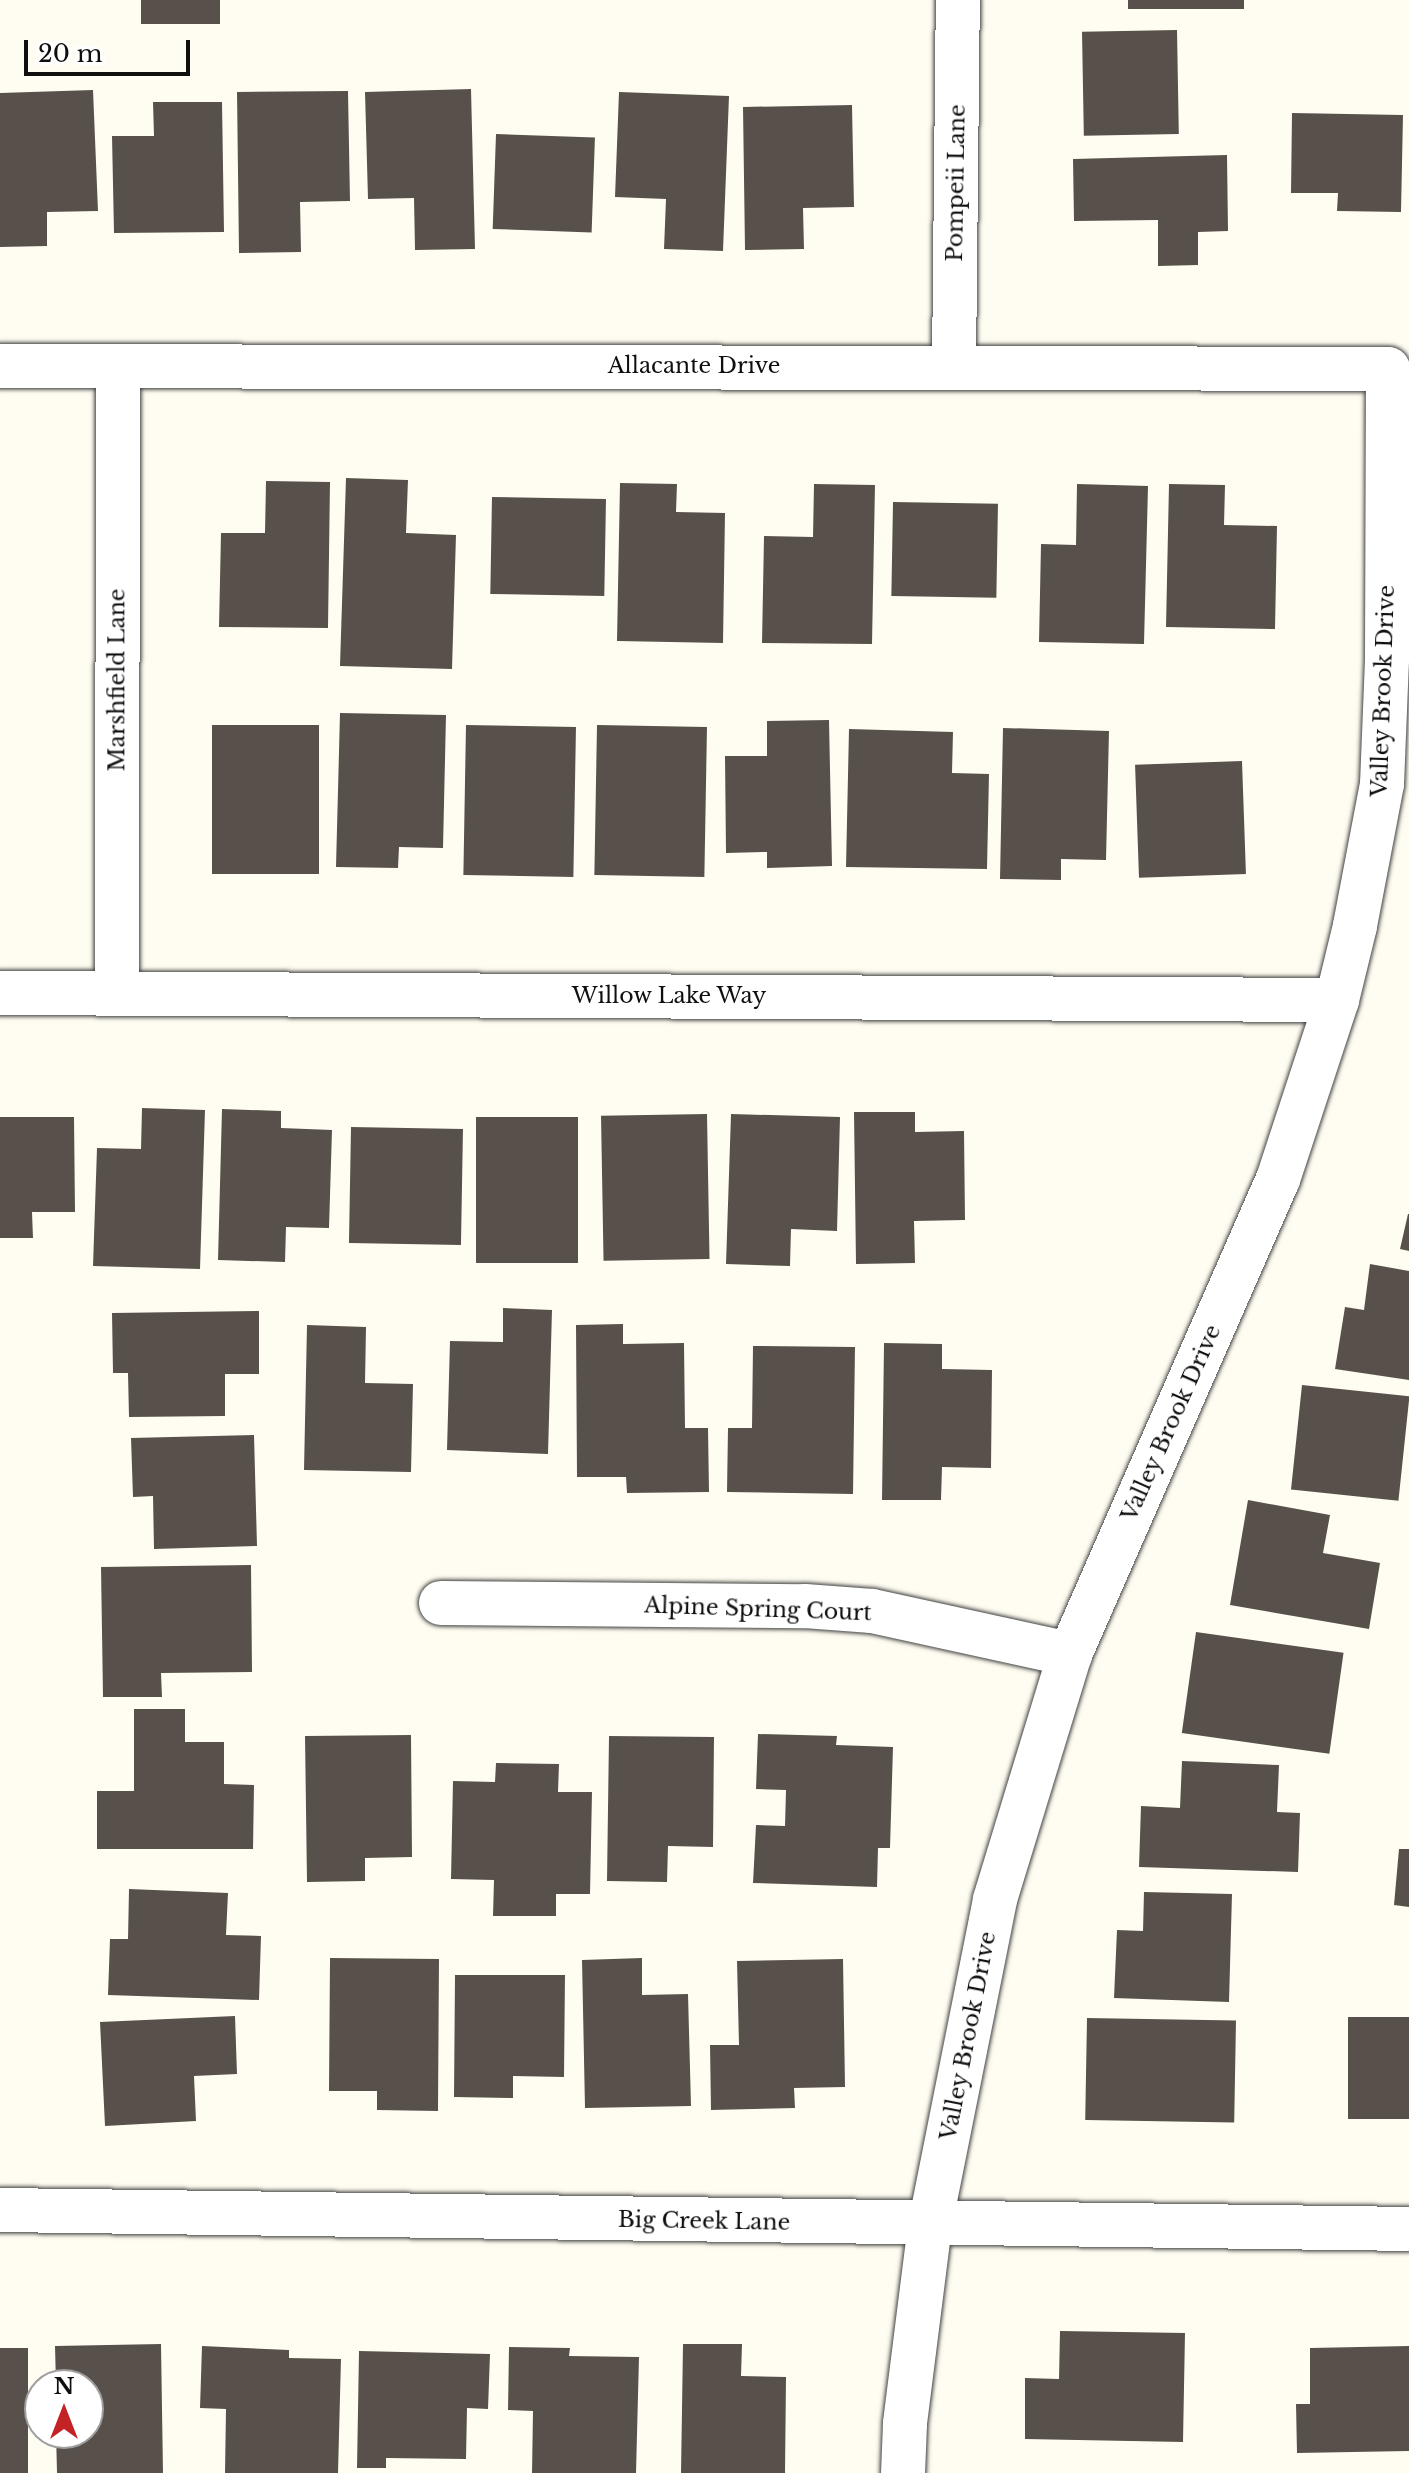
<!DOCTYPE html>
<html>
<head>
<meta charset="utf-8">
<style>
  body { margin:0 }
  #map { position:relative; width:1409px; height:2473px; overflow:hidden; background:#fffdf1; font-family:"Libre Baskerville",serif }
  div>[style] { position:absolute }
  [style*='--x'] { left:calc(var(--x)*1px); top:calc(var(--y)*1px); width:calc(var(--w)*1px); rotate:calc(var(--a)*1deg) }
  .building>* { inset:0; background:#58514b; transform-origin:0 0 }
  .roads { filter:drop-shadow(0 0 2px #424242) drop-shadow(0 0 2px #424242) }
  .minor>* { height:44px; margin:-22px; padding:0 22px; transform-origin:22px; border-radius:22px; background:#fff }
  span { translate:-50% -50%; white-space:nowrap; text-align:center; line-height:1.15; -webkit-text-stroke:8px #fff; paint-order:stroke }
  .street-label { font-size:22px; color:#0f0f0f }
  .north { position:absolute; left:24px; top:2369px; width:80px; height:80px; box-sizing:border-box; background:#fff; border:2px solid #9f9f9f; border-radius:50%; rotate:0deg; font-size:22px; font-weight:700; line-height:32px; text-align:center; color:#0f0f0f }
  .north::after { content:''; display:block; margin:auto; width:28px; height:36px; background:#c32325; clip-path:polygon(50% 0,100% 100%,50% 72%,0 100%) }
  .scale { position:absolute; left:24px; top:40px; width:166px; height:36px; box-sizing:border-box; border:4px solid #0f0f0f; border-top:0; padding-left:10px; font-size:24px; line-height:28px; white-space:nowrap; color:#0f0f0f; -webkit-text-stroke:6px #fff; paint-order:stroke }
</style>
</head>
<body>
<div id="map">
  <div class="building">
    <i style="left:141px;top:0;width:79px;height:24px"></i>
    <i style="left:1128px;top:0;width:116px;height:9px"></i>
    <i style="left:1177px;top:30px;width:104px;height:95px;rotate:89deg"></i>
    <i style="clip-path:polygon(471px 89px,475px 249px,415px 250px,414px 198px,368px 199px,365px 92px)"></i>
    <i style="clip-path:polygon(93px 90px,98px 211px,47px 212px,47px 246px,0 247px,0 93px)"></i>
    <i style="clip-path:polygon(348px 91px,350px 201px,300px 202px,301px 252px,239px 253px,237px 92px)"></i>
    <i style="clip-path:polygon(619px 92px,729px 96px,723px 251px,664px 249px,666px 199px,615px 197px)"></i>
    <i style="clip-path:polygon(153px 102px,222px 102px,224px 232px,114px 233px,112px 136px,154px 136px)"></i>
    <i style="clip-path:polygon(852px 105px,854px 207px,803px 208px,804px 249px,745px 250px,743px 107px)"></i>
    <i style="clip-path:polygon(1292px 113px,1403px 115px,1401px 212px,1337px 211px,1338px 193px,1291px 193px)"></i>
    <i style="left:496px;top:134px;width:99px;height:95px;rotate:2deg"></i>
    <i style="clip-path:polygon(1227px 155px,1228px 231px,1198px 232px,1198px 265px,1158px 266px,1158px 220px,1074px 221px,1073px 159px)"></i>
    <i style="clip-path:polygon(346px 478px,408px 480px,406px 533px,456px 535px,452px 669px,340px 666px)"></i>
    <i style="clip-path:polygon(266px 481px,330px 482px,328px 628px,219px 627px,221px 533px,265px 533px)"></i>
    <i style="clip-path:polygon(620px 483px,677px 484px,676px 512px,725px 513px,723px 643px,617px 641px)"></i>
    <i style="clip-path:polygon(814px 484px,875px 485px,872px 644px,762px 643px,764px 536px,813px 537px)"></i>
    <i style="clip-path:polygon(1077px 484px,1148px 486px,1144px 644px,1039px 642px,1041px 544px,1076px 545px)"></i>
    <i style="clip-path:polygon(1169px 484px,1225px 485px,1224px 525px,1277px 526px,1275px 629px,1166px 627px)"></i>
    <i style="left:492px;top:497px;width:114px;height:97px;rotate:1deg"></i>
    <i style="left:893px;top:502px;width:105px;height:94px;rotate:1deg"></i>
    <i style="clip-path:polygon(340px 713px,446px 715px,443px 848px,399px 847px,398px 868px,336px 867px)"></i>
    <i style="clip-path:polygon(829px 720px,832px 866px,767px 868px,767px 852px,726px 853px,725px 756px,767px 756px,767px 721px)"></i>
    <i style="left:319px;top:725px;width:149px;height:107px;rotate:90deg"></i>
    <i style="left:466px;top:725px;width:110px;height:150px;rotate:1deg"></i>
    <i style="left:597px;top:725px;width:110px;height:150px;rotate:1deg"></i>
    <i style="clip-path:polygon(1003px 728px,1109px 731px,1106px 860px,1061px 859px,1061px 880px,1000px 879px)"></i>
    <i style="clip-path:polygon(849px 729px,953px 732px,952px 773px,989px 774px,987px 869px,846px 867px)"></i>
    <i style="left:1242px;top:761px;width:113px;height:107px;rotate:88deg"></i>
    <i style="clip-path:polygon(142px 1108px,205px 1110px,200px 1269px,93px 1266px,97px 1148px,141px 1149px)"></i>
    <i style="clip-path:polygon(222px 1109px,281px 1111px,281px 1128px,332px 1130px,329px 1228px,286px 1227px,285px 1262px,218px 1260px)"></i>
    <i style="clip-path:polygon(854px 1112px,915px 1112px,915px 1132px,964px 1131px,965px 1220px,914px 1221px,915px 1263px,856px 1264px)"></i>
    <i style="left:707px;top:1114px;width:145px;height:106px;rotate:89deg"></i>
    <i style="clip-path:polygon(731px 1114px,840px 1117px,837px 1231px,791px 1229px,790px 1266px,726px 1264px)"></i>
    <i style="clip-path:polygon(0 1117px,74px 1117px,75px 1212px,32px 1212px,33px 1238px,0 1238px)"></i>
    <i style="left:476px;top:1117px;width:102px;height:146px"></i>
    <i style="left:351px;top:1127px;width:112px;height:116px;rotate:1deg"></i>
    <i style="clip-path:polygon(1408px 1214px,1409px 1214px,1409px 1251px,1400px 1249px)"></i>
    <i style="clip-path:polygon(1370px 1264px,1409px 1271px,1409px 1380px,1335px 1369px,1345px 1307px,1364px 1310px)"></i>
    <i style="clip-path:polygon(503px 1308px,552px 1310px,548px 1454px,447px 1450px,450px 1341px,503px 1342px)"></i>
    <i style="clip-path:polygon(259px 1311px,259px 1374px,225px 1374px,225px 1416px,129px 1417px,128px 1373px,113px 1373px,112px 1313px)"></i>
    <i style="clip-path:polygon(623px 1324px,623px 1344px,684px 1343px,685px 1428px,708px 1428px,709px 1492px,627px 1493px,626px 1477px,577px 1477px,576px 1325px)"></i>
    <i style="clip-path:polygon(307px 1325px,366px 1327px,365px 1383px,413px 1384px,411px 1472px,304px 1470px)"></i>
    <i style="clip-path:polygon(884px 1343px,942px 1344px,942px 1369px,992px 1370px,991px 1468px,942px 1467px,941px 1500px,882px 1500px)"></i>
    <i style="clip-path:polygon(753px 1346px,855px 1347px,853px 1494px,727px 1492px,728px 1428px,752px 1428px)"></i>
    <i style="left:1302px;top:1385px;width:108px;height:105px;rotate:6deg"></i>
    <i style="clip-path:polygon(254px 1435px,257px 1546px,154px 1549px,153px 1496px,133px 1497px,131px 1438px)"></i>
    <i style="clip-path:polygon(1248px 1500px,1330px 1515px,1323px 1553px,1380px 1563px,1369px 1629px,1230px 1605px)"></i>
    <i style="clip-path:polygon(251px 1565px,252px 1672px,161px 1673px,162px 1697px,103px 1697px,101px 1567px)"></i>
    <i style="left:1196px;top:1632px;width:149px;height:102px;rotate:8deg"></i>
    <i style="clip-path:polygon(134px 1709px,185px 1709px,185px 1742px,224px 1742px,224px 1784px,254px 1785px,253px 1849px,97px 1849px,97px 1791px,134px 1791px)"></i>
    <i style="clip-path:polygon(758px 1734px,837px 1736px,836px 1745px,893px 1747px,890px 1848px,878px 1848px,877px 1887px,753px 1883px,756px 1825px,785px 1826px,786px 1790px,756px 1789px)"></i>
    <i style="clip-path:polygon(411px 1735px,412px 1857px,365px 1858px,365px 1881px,307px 1882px,305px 1736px)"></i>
    <i style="clip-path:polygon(609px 1736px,714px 1737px,713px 1847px,668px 1846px,667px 1882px,607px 1881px)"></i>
    <i style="clip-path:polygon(1182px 1761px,1279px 1765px,1277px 1812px,1300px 1813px,1298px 1872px,1139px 1867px,1141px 1806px,1180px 1808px)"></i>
    <i style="clip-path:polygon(496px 1763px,559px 1764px,558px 1792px,592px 1792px,590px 1894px,556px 1894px,556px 1916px,493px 1916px,494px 1880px,451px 1879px,453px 1781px,495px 1782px)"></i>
    <i style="clip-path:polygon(1399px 1849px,1409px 1849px,1409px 1907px,1394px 1905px)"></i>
    <i style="clip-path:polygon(129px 1889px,228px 1893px,226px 1935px,261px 1936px,259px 2000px,108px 1995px,110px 1939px,128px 1939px)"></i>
    <i style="clip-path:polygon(1144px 1892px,1232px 1894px,1229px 2002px,1114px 1998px,1117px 1930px,1143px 1931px)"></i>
    <i style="clip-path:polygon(330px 1958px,439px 1959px,438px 2111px,377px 2110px,377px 2091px,329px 2091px)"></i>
    <i style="clip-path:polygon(642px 1958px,642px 1995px,688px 1994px,691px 2106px,585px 2108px,582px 1960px)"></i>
    <i style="clip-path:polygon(843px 1959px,845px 2087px,794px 2088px,795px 2108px,711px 2110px,710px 2045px,739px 2045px,737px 1961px)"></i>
    <i style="clip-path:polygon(455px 1975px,565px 1975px,564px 2077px,513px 2076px,513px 2098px,454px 2097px)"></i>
    <i style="clip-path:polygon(235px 2016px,237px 2074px,194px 2076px,196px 2121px,105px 2126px,100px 2022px)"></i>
    <i style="left:1348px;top:2017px;width:61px;height:102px"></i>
    <i style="left:1087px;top:2018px;width:149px;height:102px;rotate:1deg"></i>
    <i style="clip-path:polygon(1060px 2331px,1185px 2333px,1183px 2442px,1025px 2439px,1025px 2378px,1059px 2379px)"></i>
    <i style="clip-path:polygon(161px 2344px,163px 2473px,57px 2473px,56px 2433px,88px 2433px,88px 2385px,56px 2385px,55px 2346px)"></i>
    <i style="clip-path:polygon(683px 2344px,742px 2344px,741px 2376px,786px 2377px,785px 2473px,681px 2473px)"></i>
    <i style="clip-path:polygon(202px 2346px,289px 2350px,289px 2358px,341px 2359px,338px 2473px,225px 2473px,226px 2409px,200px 2408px)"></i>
    <i style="clip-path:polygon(1409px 2346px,1409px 2451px,1297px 2453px,1296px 2404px,1310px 2404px,1310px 2348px)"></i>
    <i style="clip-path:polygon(509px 2347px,570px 2348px,569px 2356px,639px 2357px,636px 2473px,532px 2473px,533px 2411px,508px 2410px)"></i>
    <i style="left:0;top:2348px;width:28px;height:125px"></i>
    <i style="clip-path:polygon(359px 2351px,490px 2354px,488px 2409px,467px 2408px,466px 2459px,386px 2458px,386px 2468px,357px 2468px)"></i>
  </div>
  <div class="roads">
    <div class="minor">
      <i style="--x:0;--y:366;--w:1388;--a:0.12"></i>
      <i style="--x:1388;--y:369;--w:291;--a:90.2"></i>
      <i style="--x:1387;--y:660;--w:124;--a:92.3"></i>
      <i style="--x:1382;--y:784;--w:145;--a:100.8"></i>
      <i style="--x:1355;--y:926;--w:76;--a:103.7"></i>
      <i style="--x:1337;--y:1000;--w:188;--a:108.2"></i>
      <i style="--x:1278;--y:1179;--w:519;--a:113.65"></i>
      <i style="--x:1070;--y:1654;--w:257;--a:107"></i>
      <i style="--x:995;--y:1900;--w:331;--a:101.3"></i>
      <i style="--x:930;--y:2225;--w:201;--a:97.2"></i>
      <i style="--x:905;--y:2424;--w:49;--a:92.3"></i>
      <i style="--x:954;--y:366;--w:366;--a:-89.4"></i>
      <i style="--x:0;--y:993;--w:1337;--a:0.3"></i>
      <i style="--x:117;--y:993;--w:626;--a:-89.91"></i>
      <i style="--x:441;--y:1603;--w:364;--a:0.5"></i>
      <i style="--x:805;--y:1606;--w:67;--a:4.3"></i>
      <i style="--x:872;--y:1611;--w:203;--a:12.3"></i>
      <i style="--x:0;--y:2210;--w:1409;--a:0.77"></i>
    </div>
  </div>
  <div class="street-label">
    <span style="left:956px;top:183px;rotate:-89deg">Pompeii Lane</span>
    <span style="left:694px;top:366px">Allacante Drive</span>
    <span style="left:117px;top:680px;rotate:-90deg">Marshfield Lane</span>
    <span style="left:1383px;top:691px;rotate:-88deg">Valley Brook Drive</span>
    <span style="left:669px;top:996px">Willow Lake Way</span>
    <span style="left:1171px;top:1423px;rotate:-66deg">Valley Brook Drive</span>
    <span style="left:758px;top:1609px;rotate:2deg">Alpine Spring Court</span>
    <span style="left:968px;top:2036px;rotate:-79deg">Valley Brook Drive</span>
    <span style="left:704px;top:2221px;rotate:1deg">Big Creek Lane</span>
  </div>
  <div class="north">N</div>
  <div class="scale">20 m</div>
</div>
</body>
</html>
